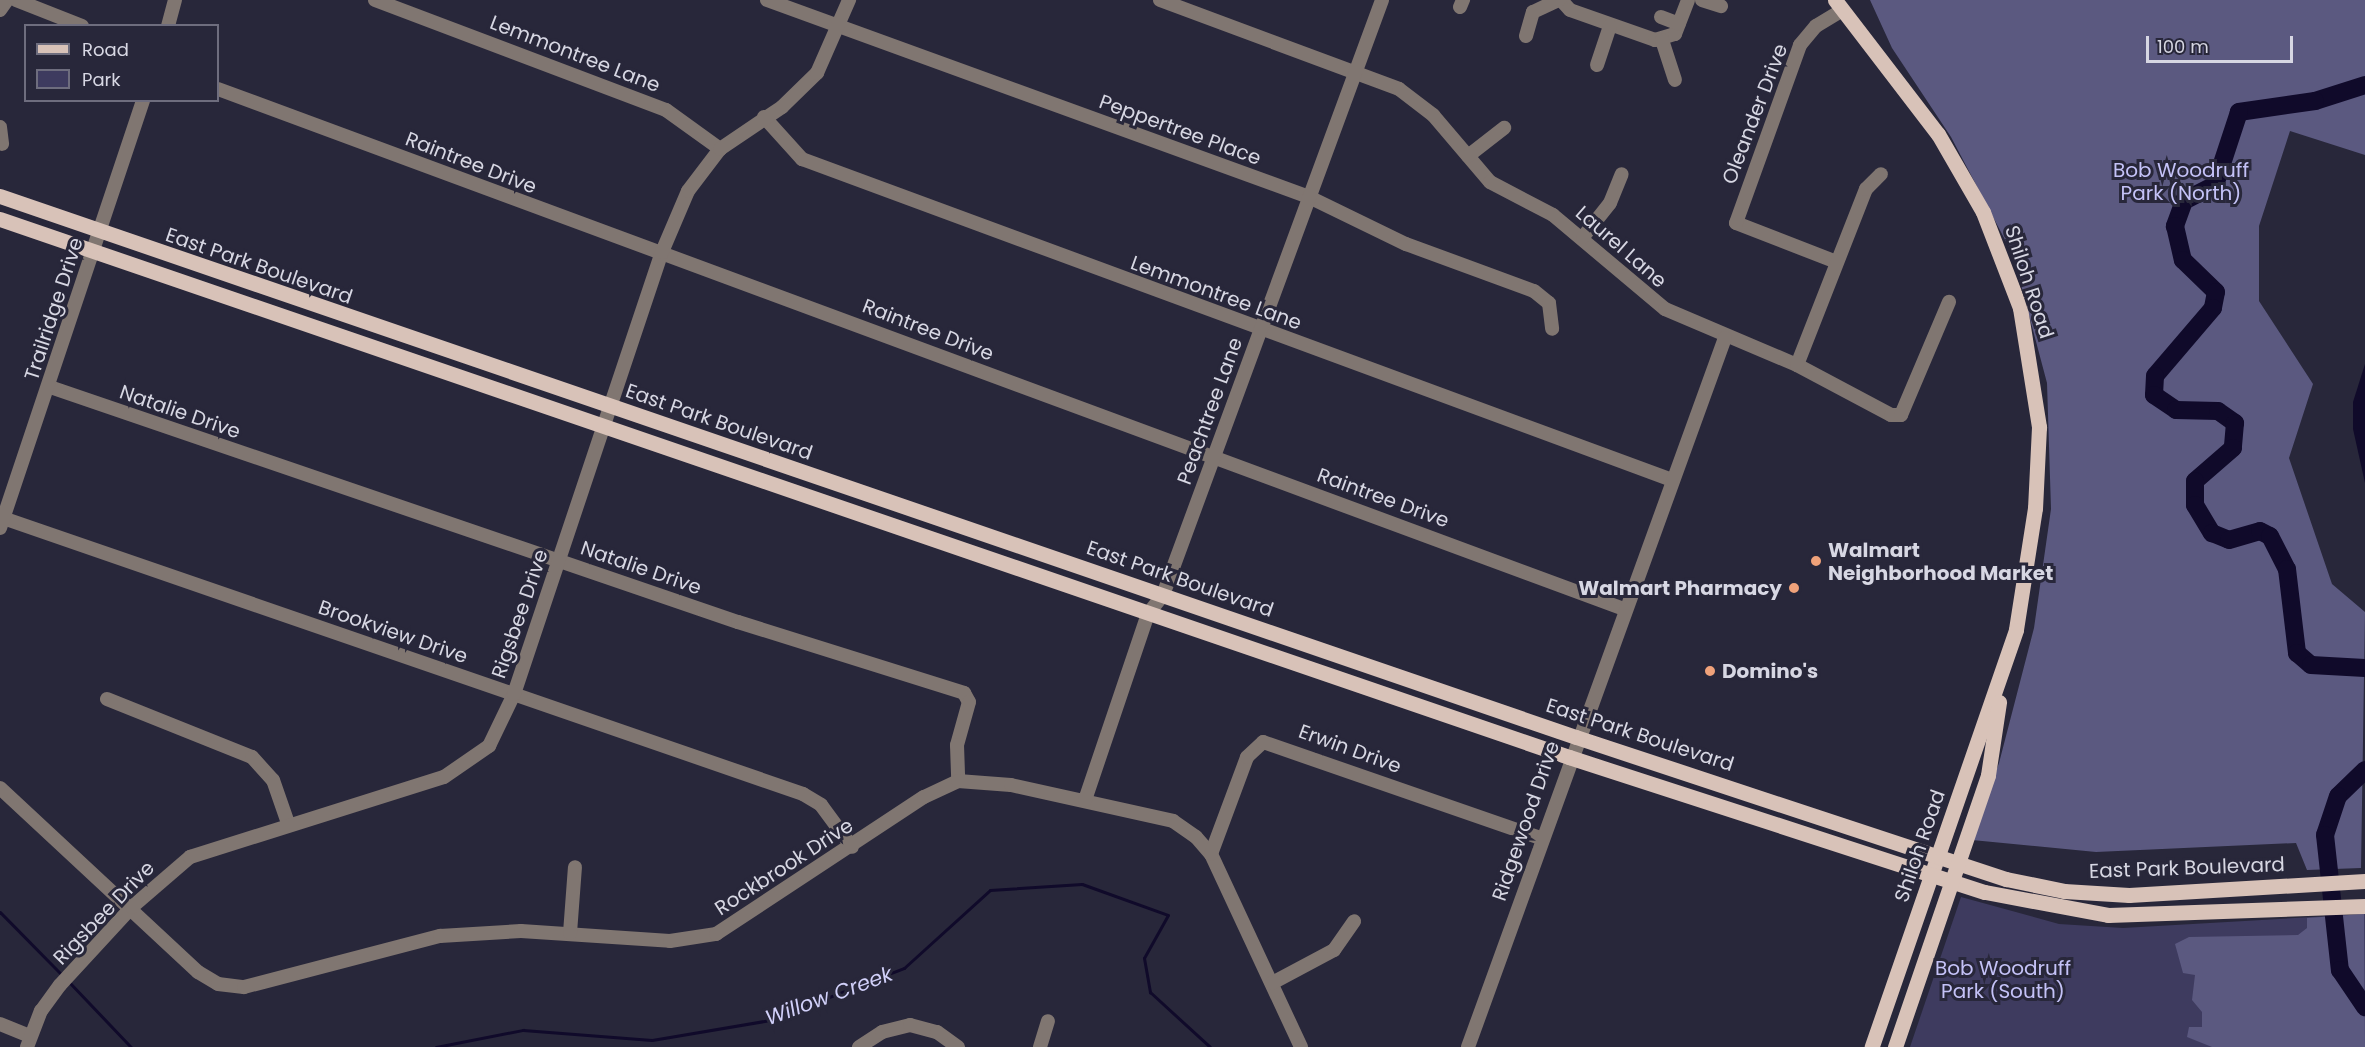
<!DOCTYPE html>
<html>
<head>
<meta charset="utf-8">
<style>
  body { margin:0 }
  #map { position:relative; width:2365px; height:1047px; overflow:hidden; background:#28273a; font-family:Poppins,sans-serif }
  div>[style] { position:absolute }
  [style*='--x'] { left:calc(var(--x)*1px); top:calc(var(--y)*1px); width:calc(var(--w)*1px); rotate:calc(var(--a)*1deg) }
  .green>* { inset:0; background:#3e3b5f }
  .forest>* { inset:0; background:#5b5980 }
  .water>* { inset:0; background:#100a2a }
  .stream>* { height:3px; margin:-1.5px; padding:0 1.5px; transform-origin:1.5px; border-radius:1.5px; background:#100a2a }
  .river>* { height:18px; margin:-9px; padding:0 9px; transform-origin:9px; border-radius:9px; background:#100a2a }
  .minor>* { height:14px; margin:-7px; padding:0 7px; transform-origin:7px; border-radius:7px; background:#807671 }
  .major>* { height:15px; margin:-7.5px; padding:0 7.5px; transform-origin:7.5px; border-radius:7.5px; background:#d8c2b8 }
  .dots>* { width:16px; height:16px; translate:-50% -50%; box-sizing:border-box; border:3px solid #28273a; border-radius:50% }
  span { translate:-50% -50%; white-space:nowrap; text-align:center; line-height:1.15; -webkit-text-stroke:6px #28273a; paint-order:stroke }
  .street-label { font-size:20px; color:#d7d7e3 }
  .park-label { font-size:20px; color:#c4c2f7 }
  .poi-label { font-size:20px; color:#d7d7e3; font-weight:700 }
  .left { translate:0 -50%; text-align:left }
  .right { translate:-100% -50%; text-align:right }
  .water-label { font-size:21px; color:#d1d0f9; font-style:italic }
  .legend { position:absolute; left:24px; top:24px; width:195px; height:78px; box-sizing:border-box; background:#28273a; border:2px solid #6e6d7e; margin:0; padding:8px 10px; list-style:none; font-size:18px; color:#d7d7e3 }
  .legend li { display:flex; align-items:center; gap:12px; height:30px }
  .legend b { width:30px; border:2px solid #6e6d7e }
  .scale { position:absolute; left:2146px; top:36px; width:147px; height:27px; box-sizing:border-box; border:3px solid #d7d7e3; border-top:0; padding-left:8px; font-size:18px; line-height:21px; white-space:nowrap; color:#d7d7e3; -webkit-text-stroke:4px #28273a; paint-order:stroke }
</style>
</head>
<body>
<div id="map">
  <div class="green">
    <i style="clip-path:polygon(1961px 897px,2059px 924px,2123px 928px,2365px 914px,2365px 1047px,1910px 1047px)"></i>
  </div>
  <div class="forest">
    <i style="clip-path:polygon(1870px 0,2365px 0,2365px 155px,2290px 131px,2259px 226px,2259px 301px,2313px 384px,2289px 458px,2332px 584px,2365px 612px,2361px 868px,2307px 870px,2296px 843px,2096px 852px,1972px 840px,1999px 763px,2034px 628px,2051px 509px,2047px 383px,2013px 255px,1951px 137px,1892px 48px)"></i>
    <i style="clip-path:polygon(2364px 914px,2365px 1047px,2212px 1047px,2187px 1037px,2189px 1027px,2202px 1027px,2202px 1012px,2192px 1000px,2195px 975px,2183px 973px,2175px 944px,2189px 937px,2298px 935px,2307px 928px,2307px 918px)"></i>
  </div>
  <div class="water">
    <i style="clip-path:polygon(2365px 364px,2365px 483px,2353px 429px,2353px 402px)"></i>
  </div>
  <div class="stream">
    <i style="--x:0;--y:912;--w:88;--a:45.5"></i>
    <i style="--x:69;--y:982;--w:90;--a:46.4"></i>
    <i style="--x:436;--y:1047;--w:89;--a:-11.1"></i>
    <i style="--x:523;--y:1030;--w:129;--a:4.4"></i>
    <i style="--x:652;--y:1040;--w:120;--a:-9.6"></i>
    <i style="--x:770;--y:1020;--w:144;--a:-21.2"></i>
    <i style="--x:904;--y:968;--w:116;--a:-42.2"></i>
    <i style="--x:990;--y:890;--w:92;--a:-3.7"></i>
    <i style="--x:1082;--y:884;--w:91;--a:19.8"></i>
    <i style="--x:1168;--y:915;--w:49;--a:119.2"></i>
    <i style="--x:1144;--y:958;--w:35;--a:80"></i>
    <i style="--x:1150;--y:992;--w:81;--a:42.5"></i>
  </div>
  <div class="river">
    <i style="--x:2365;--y:85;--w:52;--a:162.3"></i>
    <i style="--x:2315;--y:101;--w:77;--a:171.8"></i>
    <i style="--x:2239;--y:112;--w:77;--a:108.2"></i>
    <i style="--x:2215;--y:185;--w:35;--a:153"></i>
    <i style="--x:2184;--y:201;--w:27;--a:110"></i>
    <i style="--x:2175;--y:226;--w:35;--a:77"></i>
    <i style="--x:2183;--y:260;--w:46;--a:44.1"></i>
    <i style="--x:2216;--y:292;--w:16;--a:101"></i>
    <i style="--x:2213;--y:308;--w:89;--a:130.5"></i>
    <i style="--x:2155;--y:376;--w:19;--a:93"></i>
    <i style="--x:2154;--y:395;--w:27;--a:34"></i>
    <i style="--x:2176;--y:410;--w:42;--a:1.4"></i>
    <i style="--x:2218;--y:411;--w:21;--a:35"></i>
    <i style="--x:2235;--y:423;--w:25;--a:95"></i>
    <i style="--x:2233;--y:448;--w:50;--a:139"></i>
    <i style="--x:2195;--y:481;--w:24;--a:90"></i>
    <i style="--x:2195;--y:505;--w:33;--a:59"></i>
    <i style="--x:2212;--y:533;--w:18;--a:22"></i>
    <i style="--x:2229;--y:540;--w:32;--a:-16"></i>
    <i style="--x:2260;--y:531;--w:11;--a:27"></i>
    <i style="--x:2270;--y:536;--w:37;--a:63"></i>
    <i style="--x:2287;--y:569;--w:85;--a:83.2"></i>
    <i style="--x:2297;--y:653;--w:18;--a:41"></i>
    <i style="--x:2311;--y:665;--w:54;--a:3.2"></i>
    <i style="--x:2365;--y:770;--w:37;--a:136"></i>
    <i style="--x:2338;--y:796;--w:41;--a:108.4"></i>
    <i style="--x:2325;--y:835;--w:136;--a:83.7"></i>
    <i style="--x:2340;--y:970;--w:45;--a:56"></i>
  </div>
  <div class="minor">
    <i style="--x:16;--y:0;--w:71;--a:21.5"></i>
    <i style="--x:375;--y:0;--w:311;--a:20.7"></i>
    <i style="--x:666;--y:110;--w:67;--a:35.8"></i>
    <i style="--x:767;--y:0;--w:577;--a:19.97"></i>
    <i style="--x:1309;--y:197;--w:108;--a:25.9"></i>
    <i style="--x:1406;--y:244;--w:136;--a:20.2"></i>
    <i style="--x:1534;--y:291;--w:19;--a:39"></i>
    <i style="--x:1549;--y:303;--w:26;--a:83"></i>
    <i style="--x:1160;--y:0;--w:255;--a:20.4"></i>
    <i style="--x:1399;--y:89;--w:43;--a:37.4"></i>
    <i style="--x:1433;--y:115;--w:88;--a:49.6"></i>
    <i style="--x:1490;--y:182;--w:71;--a:27.6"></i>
    <i style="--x:1553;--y:215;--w:146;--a:40"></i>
    <i style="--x:1665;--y:309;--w:143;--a:23"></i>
    <i style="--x:1797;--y:365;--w:106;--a:28"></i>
    <i style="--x:1891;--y:415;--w:10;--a:0"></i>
    <i style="--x:1901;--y:415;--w:123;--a:-67"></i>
    <i style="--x:1561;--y:0;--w:13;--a:48"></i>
    <i style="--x:1570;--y:10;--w:90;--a:19.4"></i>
    <i style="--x:1655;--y:40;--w:21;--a:-17"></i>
    <i style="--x:1675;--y:34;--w:36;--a:-69"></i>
    <i style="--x:1702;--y:0;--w:20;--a:18"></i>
    <i style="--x:1460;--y:7;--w:8;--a:-67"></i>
    <i style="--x:0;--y:10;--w:12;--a:-55"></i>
    <i style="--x:1661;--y:17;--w:19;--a:21"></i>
    <i style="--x:168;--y:26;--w:27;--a:-75"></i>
    <i style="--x:1526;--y:36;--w:25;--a:-74"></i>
    <i style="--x:1533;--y:12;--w:29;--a:-25"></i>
    <i style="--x:1662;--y:40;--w:42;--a:72"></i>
    <i style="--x:1597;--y:65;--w:41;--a:-71.6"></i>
    <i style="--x:218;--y:89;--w:1499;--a:20.3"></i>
    <i style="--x:764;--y:117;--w:57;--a:47.9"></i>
    <i style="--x:802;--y:159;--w:927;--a:20.25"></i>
    <i style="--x:0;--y:127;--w:17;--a:83"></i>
    <i style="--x:1468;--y:156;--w:46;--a:-37.9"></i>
    <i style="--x:1583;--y:237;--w:43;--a:-51.5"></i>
    <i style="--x:1610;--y:203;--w:31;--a:-68"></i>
    <i style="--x:1834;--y:261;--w:105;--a:-158.8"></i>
    <i style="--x:1736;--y:223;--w:189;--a:-70.2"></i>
    <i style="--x:1800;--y:45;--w:25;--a:-50"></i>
    <i style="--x:1816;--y:26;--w:29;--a:-31"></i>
    <i style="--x:1797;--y:365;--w:189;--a:-68.6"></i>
    <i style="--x:1866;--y:189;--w:21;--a:-45"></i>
    <i style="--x:50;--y:387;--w:727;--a:18.86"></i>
    <i style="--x:738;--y:622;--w:237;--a:17.4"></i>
    <i style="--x:964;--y:693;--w:10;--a:61"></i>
    <i style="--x:969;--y:702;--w:45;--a:105.6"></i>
    <i style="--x:957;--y:745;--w:36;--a:88"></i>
    <i style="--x:3;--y:518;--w:846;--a:19.03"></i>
    <i style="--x:803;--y:794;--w:21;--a:31"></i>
    <i style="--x:821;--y:805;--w:52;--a:53.6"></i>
    <i style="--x:0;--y:528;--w:451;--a:-71.5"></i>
    <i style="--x:107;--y:699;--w:156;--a:21.8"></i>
    <i style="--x:252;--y:757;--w:31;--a:48"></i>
    <i style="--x:273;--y:780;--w:46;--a:70.8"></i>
    <i style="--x:0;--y:788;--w:270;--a:42.9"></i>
    <i style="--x:198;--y:972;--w:23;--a:31"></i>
    <i style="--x:218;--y:984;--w:26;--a:7"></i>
    <i style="--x:244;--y:987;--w:203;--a:-14.6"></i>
    <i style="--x:440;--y:936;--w:81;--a:-3.5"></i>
    <i style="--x:521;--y:931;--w:149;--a:3.8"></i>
    <i style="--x:670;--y:941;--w:47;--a:-8.7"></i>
    <i style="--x:716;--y:934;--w:249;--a:-33.4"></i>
    <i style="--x:924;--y:797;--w:38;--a:-25"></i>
    <i style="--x:958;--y:781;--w:53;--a:4.3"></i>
    <i style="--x:1011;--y:785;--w:166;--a:12.5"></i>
    <i style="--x:1173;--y:821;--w:28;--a:35"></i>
    <i style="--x:1196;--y:837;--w:23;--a:49"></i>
    <i style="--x:1211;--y:854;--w:213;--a:65"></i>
    <i style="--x:1085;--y:800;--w:196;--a:-71.3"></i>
    <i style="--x:1148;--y:614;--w:24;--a:-52"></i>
    <i style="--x:1163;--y:595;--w:634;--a:-69.79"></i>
    <i style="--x:1211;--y:854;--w:103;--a:-69.6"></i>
    <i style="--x:1247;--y:757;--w:22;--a:-43"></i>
    <i style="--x:1263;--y:742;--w:294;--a:19.1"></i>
    <i style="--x:570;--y:933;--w:66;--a:-85.7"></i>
    <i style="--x:1272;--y:983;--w:70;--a:-28"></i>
    <i style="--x:1334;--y:950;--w:35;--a:-55"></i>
    <i style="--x:0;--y:1024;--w:32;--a:22"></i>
    <i style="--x:27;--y:1047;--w:39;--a:-69"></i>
    <i style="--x:41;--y:1011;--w:32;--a:-54"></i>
    <i style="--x:60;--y:985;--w:106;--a:-47.3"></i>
    <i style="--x:132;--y:907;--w:77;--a:-40.8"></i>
    <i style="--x:190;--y:857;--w:266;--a:-17.5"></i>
    <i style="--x:444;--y:777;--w:55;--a:-34.6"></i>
    <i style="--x:489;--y:746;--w:58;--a:-64.3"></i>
    <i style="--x:514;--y:694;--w:466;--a:-71.5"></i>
    <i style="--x:662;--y:252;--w:66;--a:-66.9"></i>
    <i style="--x:688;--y:191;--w:53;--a:-52.7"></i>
    <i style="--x:720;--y:149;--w:75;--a:-34.1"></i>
    <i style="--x:782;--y:107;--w:49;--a:-44.2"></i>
    <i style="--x:817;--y:73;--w:80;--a:-66.3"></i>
    <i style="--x:859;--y:1047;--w:27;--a:-33"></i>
    <i style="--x:882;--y:1032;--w:29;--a:-14"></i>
    <i style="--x:910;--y:1025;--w:28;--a:15"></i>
    <i style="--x:937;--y:1032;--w:26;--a:36"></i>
    <i style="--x:1040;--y:1047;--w:27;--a:-73"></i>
    <i style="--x:1468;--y:1047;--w:754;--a:-70.08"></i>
  </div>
  <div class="major">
    <i style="--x:1835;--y:0;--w:169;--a:52.5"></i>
    <i style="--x:1938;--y:134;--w:90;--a:60"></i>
    <i style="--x:1983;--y:212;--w:103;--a:68.9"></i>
    <i style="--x:2020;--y:308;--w:121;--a:80.9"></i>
    <i style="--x:2039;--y:427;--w:81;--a:92.8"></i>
    <i style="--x:2035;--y:508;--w:123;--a:98.9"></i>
    <i style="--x:2016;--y:630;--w:441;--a:109.1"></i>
    <i style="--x:0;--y:196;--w:1666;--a:18.95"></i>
    <i style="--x:1576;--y:737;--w:453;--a:18.3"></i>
    <i style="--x:2006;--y:879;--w:59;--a:11.7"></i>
    <i style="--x:2064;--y:891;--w:65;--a:3.5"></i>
    <i style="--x:2129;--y:895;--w:236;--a:-3.4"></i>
    <i style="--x:0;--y:219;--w:1659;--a:18.93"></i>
    <i style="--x:1569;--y:757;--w:437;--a:18"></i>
    <i style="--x:1985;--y:892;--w:125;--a:10.6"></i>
    <i style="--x:2108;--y:915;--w:257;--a:-2"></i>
    <i style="--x:1895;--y:1047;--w:287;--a:-71.1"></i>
    <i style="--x:1988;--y:775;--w:74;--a:-81.4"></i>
  </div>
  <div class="dots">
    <i style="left:1816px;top:561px;background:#f0a27a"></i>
    <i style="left:1794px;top:588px;background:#f0a27a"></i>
    <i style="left:1710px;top:671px;background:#f0a27a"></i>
  </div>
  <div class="street-label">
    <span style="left:575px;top:54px;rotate:21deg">Lemmontree Lane</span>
    <span style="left:1755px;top:114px;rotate:-69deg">Oleander Drive</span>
    <span style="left:1180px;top:130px;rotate:20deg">Peppertree Place</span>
    <span style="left:471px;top:163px;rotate:21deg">Raintree Drive</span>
    <span style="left:1621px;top:247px;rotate:41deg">Laurel Lane</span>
    <span style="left:259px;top:266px;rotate:19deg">East Park Boulevard</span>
    <span style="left:2029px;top:282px;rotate:72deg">Shiloh Road</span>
    <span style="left:1216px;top:293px;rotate:20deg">Lemmontree Lane</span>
    <span style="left:54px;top:309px;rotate:-72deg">Trailridge Drive</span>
    <span style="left:928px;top:330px;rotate:21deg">Raintree Drive</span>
    <span style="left:1210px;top:411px;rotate:-70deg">Peachtree Lane</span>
    <span style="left:180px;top:412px;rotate:19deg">Natalie Drive</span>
    <span style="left:719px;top:422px;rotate:19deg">East Park Boulevard</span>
    <span style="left:1383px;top:498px;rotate:20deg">Raintree Drive</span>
    <span style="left:641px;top:568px;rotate:19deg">Natalie Drive</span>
    <span style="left:1180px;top:579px;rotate:19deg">East Park Boulevard</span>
    <span style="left:520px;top:614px;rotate:-71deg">Rigsbee Drive</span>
    <span style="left:393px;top:632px;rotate:19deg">Brookview Drive</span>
    <span style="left:1640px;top:735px;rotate:18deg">East Park Boulevard</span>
    <span style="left:1350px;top:749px;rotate:20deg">Erwin Drive</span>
    <span style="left:1526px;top:821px;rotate:-71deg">Ridgewood Drive</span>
    <span style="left:1920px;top:846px;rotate:-71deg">Shiloh Road</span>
    <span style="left:784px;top:867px;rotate:-33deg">Rockbrook Drive</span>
    <span style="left:2187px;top:868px;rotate:-2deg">East Park Boulevard</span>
    <span style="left:104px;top:913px;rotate:-46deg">Rigsbee Drive</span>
  </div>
  <div class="park-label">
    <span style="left:2181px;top:182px">Bob Woodruff<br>Park (North)</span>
    <span style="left:2003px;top:980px">Bob Woodruff<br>Park (South)</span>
  </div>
  <div class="poi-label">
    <span class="left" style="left:1828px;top:562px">Walmart<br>Neighborhood Market</span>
    <span class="right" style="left:1782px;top:588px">Walmart Pharmacy</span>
    <span class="left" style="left:1722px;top:671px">Domino's</span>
  </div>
  <div class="water-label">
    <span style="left:829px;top:996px;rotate:-20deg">Willow Creek</span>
  </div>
  <ul class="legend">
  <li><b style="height:8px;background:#d8c2b8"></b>Road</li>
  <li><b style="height:16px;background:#3e3b5f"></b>Park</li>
  </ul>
  <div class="scale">100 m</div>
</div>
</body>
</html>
